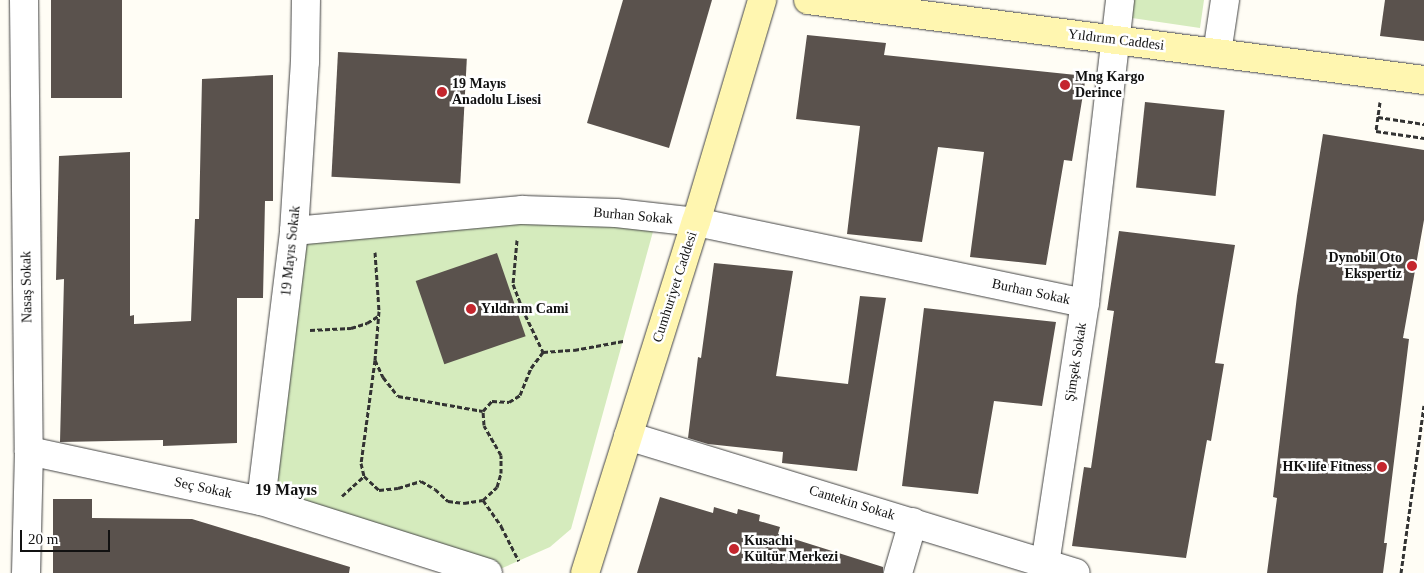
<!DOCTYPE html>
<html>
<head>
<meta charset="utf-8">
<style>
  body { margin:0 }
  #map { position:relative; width:1424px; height:573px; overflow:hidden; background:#fffdf5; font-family:"Times New Roman",serif }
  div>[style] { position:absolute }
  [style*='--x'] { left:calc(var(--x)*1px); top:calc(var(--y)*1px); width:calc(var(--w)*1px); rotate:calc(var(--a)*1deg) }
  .green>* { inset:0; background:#d5ebbd }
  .building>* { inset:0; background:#5a524d; transform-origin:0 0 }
  .path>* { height:3px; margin-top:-1.5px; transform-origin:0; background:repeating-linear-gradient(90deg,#333 0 5px,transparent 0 7.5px) }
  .roads { filter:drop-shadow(0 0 1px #444) drop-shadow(0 0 1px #444) }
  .street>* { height:28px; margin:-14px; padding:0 14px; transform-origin:14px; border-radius:14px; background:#fff }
  .secondary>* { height:28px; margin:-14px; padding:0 14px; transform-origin:14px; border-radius:14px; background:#fff6b0 }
  .dots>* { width:14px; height:14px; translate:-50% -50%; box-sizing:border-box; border:2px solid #fff; border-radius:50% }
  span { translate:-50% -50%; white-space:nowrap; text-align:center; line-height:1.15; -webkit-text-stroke:5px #fff; paint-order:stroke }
  .street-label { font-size:14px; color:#111 }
  .poi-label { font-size:14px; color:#111; font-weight:700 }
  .left { translate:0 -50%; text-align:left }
  .right { translate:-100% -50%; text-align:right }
  .quarter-label { font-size:16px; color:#111; font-weight:700 }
  .scale { position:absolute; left:20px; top:530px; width:90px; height:22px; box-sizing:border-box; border:2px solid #111; border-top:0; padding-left:6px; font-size:15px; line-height:18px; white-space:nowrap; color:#111; -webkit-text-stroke:4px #fff; paint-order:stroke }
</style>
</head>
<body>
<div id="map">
  <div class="green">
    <i style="clip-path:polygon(1134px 0,1204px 0,1200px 28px,1132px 18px)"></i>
    <i style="clip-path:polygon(657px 217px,571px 529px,550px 547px,491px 573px,261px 501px,294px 231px)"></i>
  </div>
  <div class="building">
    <i style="left:51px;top:0;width:71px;height:98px"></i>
    <i style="clip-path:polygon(623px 0,712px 0,669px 148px,587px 123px)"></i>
    <i style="clip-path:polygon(1385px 0,1424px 0,1424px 41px,1380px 36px)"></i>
    <i style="clip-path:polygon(807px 35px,886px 43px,884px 55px,1086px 76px,1072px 161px,1064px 160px,1046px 265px,970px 257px,984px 152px,938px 147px,922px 242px,847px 234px,860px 126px,796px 119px)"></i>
    <i style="left:338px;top:52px;width:129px;height:125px;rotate:3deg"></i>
    <i style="clip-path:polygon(273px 75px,273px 201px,265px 201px,263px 298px,237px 298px,237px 443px,163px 446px,163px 440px,60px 442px,64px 279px,56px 280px,59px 156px,130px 152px,130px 316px,134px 315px,134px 324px,191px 321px,195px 219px,199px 219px,202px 79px)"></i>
    <i style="left:1145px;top:102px;width:80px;height:86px;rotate:6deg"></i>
    <i style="clip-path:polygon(1323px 134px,1424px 150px,1424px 220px,1403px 338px,1409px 339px,1384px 543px,1387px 543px,1383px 573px,1267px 573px,1277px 498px,1273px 497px,1297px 296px)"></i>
    <i style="clip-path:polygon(1119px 231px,1235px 245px,1215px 363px,1224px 364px,1211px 441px,1207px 440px,1186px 558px,1072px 546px,1084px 467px,1091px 468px,1114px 311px,1107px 310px)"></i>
    <i style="left:497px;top:253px;width:88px;height:86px;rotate:71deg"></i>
    <i style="clip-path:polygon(714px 263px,793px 271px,776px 376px,848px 384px,860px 296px,886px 298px,857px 471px,782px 463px,783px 452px,708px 444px,688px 438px,698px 357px,701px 358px)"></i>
    <i style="clip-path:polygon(924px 308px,1056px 322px,1042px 406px,994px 401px,978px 494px,902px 486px)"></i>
    <i style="clip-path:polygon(660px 497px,713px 513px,714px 507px,737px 514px,738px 509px,760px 515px,759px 521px,780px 527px,778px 534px,883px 567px,883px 573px,637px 573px)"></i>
    <i style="clip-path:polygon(53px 499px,92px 499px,92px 518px,192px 519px,350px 567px,349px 573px,53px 573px)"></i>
  </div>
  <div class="path">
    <i style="--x:1380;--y:102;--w:29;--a:98"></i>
    <i style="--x:1376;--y:131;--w:49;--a:8.3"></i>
    <i style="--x:1378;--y:117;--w:47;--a:8.7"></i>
    <i style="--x:517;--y:240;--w:44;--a:95.2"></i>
    <i style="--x:513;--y:284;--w:26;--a:69"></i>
    <i style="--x:522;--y:308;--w:49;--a:64.5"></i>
    <i style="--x:375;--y:252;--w:59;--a:86.1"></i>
    <i style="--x:379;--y:311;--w:49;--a:94.7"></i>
    <i style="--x:375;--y:360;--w:104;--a:97.7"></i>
    <i style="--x:361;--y:463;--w:13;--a:77"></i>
    <i style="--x:364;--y:476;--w:21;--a:43"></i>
    <i style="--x:379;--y:490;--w:19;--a:-6"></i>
    <i style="--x:398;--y:488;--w:24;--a:-17"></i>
    <i style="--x:421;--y:481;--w:16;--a:30"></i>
    <i style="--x:435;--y:489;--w:18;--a:43"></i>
    <i style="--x:448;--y:501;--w:16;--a:7"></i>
    <i style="--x:464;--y:503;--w:19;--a:-9"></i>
    <i style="--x:483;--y:500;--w:19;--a:-43"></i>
    <i style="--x:497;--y:487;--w:15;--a:-74"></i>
    <i style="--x:501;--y:473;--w:18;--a:-90"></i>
    <i style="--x:501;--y:455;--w:34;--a:-120"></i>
    <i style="--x:484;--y:425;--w:14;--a:-94"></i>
    <i style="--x:483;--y:411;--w:13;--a:-48"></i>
    <i style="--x:492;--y:401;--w:17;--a:3"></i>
    <i style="--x:509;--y:402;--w:13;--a:-32"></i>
    <i style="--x:520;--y:395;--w:29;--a:-68"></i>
    <i style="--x:531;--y:368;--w:20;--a:-53"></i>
    <i style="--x:543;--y:352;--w:31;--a:-4"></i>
    <i style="--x:574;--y:350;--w:50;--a:-10.4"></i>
    <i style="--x:310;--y:330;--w:41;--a:-2.8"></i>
    <i style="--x:351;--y:328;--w:17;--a:-17"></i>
    <i style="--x:367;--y:323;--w:13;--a:-32"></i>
    <i style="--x:375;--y:360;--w:19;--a:65"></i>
    <i style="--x:383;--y:377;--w:24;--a:52"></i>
    <i style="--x:398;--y:396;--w:86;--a:10"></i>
    <i style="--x:342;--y:496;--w:30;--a:-42"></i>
    <i style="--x:483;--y:500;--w:32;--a:55"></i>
    <i style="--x:501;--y:526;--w:39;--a:63"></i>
    <i style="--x:1401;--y:573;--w:169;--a:-82.2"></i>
  </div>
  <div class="roads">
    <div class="street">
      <i style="--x:24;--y:0;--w:451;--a:89.4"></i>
      <i style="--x:29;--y:451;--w:122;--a:91.4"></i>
      <i style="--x:1217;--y:53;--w:54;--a:-81.4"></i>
      <i style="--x:294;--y:231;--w:229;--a:-5.3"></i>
      <i style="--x:522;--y:210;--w:94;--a:1.8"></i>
      <i style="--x:616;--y:213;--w:81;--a:6.4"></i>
      <i style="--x:696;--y:222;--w:397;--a:11.8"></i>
      <i style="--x:628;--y:436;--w:468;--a:17"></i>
      <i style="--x:29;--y:451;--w:237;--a:12.2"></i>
      <i style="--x:261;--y:501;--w:238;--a:17.6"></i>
      <i style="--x:261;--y:501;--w:272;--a:-83"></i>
      <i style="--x:294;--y:231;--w:169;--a:-86.3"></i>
      <i style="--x:305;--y:62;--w:62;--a:-89.1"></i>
      <i style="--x:1045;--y:564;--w:264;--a:-81.3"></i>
      <i style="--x:1085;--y:303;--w:305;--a:-83.4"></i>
      <i style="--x:898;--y:573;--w:53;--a:-73.6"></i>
    </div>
    <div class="secondary">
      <i style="--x:808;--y:0;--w:621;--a:7.4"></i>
      <i style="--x:585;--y:573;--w:368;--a:-72.5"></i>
      <i style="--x:696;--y:222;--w:232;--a:-73.4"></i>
    </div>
  </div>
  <div class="dots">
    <i style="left:1065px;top:85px;background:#c4262e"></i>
    <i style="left:442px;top:92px;background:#c4262e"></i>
    <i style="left:1412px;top:266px;background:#c4262e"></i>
    <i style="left:471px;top:309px;background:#c4262e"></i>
    <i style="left:1382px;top:467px;background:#c4262e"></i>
    <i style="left:734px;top:549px;background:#c4262e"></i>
  </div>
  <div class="street-label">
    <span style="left:1116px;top:40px;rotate:7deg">Yıldırım Caddesi</span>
    <span style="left:633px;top:216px;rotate:5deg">Burhan Sokak</span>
    <span style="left:291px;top:251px;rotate:-84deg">19 Mayıs Sokak</span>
    <span style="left:27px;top:287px;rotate:-91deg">Nasaş Sokak</span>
    <span style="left:675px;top:287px;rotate:-72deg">Cumhuriyet Caddesi</span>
    <span style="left:1031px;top:292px;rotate:12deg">Burhan Sokak</span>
    <span style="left:1076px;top:362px;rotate:-81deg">Şimşek Sokak</span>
    <span style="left:203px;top:488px;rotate:12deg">Seç Sokak</span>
    <span style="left:852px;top:503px;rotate:17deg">Cantekin Sokak</span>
  </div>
  <div class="poi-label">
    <span class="left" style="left:1075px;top:85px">Mng Kargo<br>Derince</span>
    <span class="left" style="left:452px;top:92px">19 Mayıs<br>Anadolu Lisesi</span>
    <span class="right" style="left:1402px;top:266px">Dynobil Oto<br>Ekspertiz</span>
    <span class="left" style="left:481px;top:309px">Yıldırım Cami</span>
    <span class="right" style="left:1372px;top:467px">HK life Fitness</span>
    <span class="left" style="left:744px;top:549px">Kusachi<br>Kültür Merkezi</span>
  </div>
  <div class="quarter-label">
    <span style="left:286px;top:490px">19 Mayıs</span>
  </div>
  <div class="scale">20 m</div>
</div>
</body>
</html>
